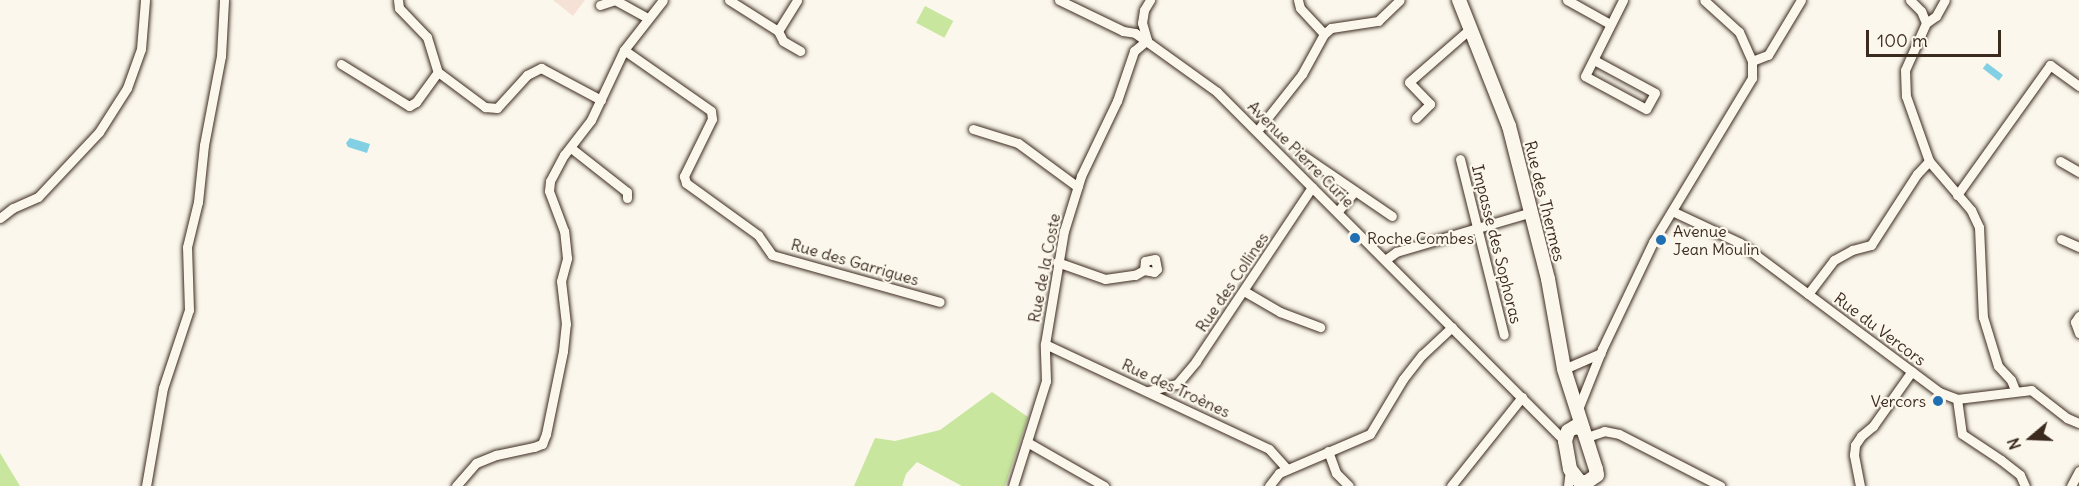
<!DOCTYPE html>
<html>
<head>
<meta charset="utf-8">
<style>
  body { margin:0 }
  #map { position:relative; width:2079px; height:486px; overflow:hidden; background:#fbf7ec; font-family:Delius,sans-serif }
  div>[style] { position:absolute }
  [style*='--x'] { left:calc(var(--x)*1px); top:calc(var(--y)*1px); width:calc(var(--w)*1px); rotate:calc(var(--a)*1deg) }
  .built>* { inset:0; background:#f6e1d7 }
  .green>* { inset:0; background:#c8e69e; transform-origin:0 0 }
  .water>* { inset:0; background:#83cfe3; transform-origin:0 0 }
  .roads { filter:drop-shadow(0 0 2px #3b2a1e) drop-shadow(0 0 2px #3b2a1e) }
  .minor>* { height:9px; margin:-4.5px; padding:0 4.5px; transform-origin:4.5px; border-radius:4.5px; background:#fbf7ec }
  .secondary>* { height:14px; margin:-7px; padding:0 7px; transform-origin:7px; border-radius:7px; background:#fbf7ec }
  .dots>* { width:16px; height:16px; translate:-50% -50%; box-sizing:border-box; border:3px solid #fbf7ec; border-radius:50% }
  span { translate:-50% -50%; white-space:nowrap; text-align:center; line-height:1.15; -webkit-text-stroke:4.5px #fbf7ec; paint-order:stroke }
  .street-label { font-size:16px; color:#3b2a1e }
  .poi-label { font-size:16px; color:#3b2a1e }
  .left { translate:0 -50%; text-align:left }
  .right { translate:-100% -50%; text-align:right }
  .north { position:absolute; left:2001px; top:408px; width:60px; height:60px; -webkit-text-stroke:4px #fbf7ec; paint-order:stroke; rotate:251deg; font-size:16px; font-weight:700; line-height:24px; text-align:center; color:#3b2a1e }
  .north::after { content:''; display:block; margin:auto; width:21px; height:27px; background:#3b2a1e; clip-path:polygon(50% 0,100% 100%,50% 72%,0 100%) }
  .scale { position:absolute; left:1866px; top:30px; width:135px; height:27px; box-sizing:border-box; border:3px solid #3b2a1e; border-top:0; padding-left:8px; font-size:18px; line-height:21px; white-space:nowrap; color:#3b2a1e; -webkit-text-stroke:4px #fbf7ec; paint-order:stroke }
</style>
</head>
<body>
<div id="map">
  <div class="built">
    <i style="clip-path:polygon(553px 0,585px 0,573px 16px)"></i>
  </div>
  <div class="green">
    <i style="left:925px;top:6px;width:32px;height:19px;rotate:28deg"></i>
    <i style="clip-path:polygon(992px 392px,1028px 417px,1005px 486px,962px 486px,917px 462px,906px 474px,902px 486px,854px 486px,875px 438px,895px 441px,940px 430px)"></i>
    <i style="clip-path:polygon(0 453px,20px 486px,0 486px)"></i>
  </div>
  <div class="water">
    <i style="left:1987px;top:63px;width:20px;height:7px;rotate:37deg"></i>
    <i style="clip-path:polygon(350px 138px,370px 144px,367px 153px,348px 147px,346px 143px)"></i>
  </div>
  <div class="roads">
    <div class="minor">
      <i style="--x:398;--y:0;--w:8;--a:83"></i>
      <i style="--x:399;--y:8;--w:40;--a:46"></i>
      <i style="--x:427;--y:37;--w:37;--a:73"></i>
      <i style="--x:438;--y:72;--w:59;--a:36.7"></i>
      <i style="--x:485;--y:107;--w:12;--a:5"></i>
      <i style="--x:497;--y:108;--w:45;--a:-47.7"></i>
      <i style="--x:527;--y:75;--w:16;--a:-27"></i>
      <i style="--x:541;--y:68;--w:68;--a:28.1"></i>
      <i style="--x:729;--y:0;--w:58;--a:32.3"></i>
      <i style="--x:778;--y:31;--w:11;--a:63"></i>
      <i style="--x:783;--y:41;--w:20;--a:30"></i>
      <i style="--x:1059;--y:0;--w:71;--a:25.8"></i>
      <i style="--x:1123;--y:31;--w:12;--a:9"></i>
      <i style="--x:1135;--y:33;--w:101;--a:35.7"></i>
      <i style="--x:1217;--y:92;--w:493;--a:45.1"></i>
      <i style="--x:1298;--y:0;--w:8;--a:76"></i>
      <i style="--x:1300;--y:8;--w:35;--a:47"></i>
      <i style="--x:1567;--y:0;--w:49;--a:29.2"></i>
      <i style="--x:1910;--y:0;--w:16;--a:45"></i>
      <i style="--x:1921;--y:11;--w:13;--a:67"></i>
      <i style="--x:1926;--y:23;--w:51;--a:114.1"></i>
      <i style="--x:1905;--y:70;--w:26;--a:88"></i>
      <i style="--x:1906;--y:96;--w:69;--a:70.5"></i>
      <i style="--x:1929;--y:161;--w:65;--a:49.4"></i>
      <i style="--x:1971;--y:210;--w:19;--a:65"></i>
      <i style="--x:1979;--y:227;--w:90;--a:87.5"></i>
      <i style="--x:1983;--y:317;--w:51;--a:73"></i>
      <i style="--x:1998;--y:366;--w:19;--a:47"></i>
      <i style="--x:2011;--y:380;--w:11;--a:68"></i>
      <i style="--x:600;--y:5;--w:16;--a:-18"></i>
      <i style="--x:615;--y:0;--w:38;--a:29"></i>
      <i style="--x:1926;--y:23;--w:12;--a:-35"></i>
      <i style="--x:1936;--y:16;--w:18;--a:-61"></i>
      <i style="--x:778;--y:31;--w:36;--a:-58"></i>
      <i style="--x:1147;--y:40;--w:18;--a:-106"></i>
      <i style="--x:1142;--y:23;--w:13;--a:-81"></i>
      <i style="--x:1144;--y:10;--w:12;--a:-59"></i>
      <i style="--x:624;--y:50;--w:106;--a:35"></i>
      <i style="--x:711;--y:111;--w:8;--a:83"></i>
      <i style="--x:712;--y:119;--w:64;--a:116.2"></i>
      <i style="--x:684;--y:176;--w:7;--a:74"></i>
      <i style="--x:686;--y:183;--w:89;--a:35.8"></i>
      <i style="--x:758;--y:235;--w:24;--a:55"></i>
      <i style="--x:772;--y:255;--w:174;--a:15.6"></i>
      <i style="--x:1594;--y:60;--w:69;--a:28.4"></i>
      <i style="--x:1655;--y:93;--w:18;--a:119"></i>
      <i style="--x:1646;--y:109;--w:69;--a:-151.6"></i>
      <i style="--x:1585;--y:76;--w:85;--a:-63.4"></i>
      <i style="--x:1752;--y:61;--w:17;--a:-21"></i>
      <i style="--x:1768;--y:55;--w:64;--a:-59"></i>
      <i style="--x:341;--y:64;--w:80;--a:31.7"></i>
      <i style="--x:409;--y:106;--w:8;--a:-30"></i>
      <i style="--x:416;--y:102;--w:37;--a:-54"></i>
      <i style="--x:1416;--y:118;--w:20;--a:-45"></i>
      <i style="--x:1430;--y:104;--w:30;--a:-134"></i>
      <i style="--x:1409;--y:82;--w:82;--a:-41.1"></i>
      <i style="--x:973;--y:129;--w:47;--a:17.3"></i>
      <i style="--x:1018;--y:143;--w:74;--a:36.3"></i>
      <i style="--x:1257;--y:131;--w:73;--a:-51.7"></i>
      <i style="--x:1302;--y:74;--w:46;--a:-61.2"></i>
      <i style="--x:1324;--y:34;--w:9;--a:-41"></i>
      <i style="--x:1331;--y:28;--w:48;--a:-8.5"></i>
      <i style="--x:1378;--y:21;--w:30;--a:-44"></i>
      <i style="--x:571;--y:148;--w:71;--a:38.2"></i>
      <i style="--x:627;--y:192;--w:6;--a:90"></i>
      <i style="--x:1301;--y:154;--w:110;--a:34.3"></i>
      <i style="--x:1460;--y:159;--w:181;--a:76"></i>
      <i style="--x:2060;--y:161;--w:22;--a:30"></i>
      <i style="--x:1957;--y:195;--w:160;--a:-54.4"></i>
      <i style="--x:2050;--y:65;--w:36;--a:36"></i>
      <i style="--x:1338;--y:211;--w:25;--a:-50"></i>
      <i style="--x:1672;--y:211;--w:75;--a:25.2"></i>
      <i style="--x:1740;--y:243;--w:249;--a:36.8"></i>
      <i style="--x:1939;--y:392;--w:19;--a:21"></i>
      <i style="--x:1957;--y:399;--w:75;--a:-6.9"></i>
      <i style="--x:2031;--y:390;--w:46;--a:37.9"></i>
      <i style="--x:2067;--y:418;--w:13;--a:23"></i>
      <i style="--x:0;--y:218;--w:16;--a:-38"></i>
      <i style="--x:13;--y:208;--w:27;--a:-24"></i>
      <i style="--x:38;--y:197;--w:89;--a:-46.8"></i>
      <i style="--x:99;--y:132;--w:52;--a:-57.5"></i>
      <i style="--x:127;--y:88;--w:41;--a:-70.3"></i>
      <i style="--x:141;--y:49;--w:49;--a:-85.3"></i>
      <i style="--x:2061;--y:239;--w:20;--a:24"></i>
      <i style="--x:1385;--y:260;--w:14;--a:-36"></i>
      <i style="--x:1396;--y:252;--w:142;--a:-16.4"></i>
      <i style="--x:1057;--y:262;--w:51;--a:19.5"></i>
      <i style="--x:1105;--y:279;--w:30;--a:-8"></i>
      <i style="--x:1135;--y:275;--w:10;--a:-29"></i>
      <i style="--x:1144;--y:270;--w:10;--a:11"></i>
      <i style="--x:1154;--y:272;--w:4;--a:-45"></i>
      <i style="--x:1157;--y:269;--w:10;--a:-101"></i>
      <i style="--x:1155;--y:259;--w:10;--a:169"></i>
      <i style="--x:1145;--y:261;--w:9;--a:96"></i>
      <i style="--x:1244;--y:291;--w:42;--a:30.3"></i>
      <i style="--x:1280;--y:312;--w:43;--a:20.6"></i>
      <i style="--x:1808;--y:294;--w:43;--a:-52.6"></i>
      <i style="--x:1834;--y:260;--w:21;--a:-29"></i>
      <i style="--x:1852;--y:250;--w:20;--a:-15"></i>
      <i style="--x:1871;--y:245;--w:85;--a:-57.1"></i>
      <i style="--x:1917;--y:174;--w:18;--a:-47"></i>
      <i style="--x:2079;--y:316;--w:7;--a:124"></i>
      <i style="--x:2075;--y:322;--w:12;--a:70"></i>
      <i style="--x:1045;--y:344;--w:247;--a:25.1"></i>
      <i style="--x:1269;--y:449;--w:27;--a:48"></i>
      <i style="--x:1564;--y:369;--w:40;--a:-23.4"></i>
      <i style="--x:1148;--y:391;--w:30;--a:-14"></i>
      <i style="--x:1177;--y:384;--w:30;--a:-50"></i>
      <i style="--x:1196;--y:361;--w:209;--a:-56.3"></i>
      <i style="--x:1957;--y:399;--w:35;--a:82"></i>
      <i style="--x:1962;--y:434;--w:47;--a:33.7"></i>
      <i style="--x:2001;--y:460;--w:24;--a:38"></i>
      <i style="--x:2020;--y:475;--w:12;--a:66"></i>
      <i style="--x:1578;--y:409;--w:65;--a:-68.2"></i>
      <i style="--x:1602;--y:349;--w:119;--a:-64.5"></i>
      <i style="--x:1653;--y:242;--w:192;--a:-58.9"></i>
      <i style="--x:1752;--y:78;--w:17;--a:-90"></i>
      <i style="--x:1752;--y:61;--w:32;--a:-114"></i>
      <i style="--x:1739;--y:32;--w:47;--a:-137.6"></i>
      <i style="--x:1587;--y:437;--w:18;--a:-19"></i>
      <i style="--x:1604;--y:431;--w:15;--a:11"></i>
      <i style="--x:1619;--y:434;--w:114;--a:27.2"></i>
      <i style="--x:1027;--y:442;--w:89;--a:29.7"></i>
      <i style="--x:1328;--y:451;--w:23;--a:70"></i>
      <i style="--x:1336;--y:473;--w:18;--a:45"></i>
      <i style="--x:146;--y:486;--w:99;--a:-80.2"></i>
      <i style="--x:163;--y:388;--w:82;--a:-71.6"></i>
      <i style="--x:189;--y:310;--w:63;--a:-91.8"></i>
      <i style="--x:187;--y:247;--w:46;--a:-76.3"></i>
      <i style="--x:198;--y:202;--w:57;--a:-84"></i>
      <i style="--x:204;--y:145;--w:91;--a:-79.2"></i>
      <i style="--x:221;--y:56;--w:56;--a:-86.9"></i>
      <i style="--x:456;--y:486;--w:30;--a:-49"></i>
      <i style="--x:476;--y:463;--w:22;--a:-22"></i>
      <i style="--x:496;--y:455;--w:39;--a:-12"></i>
      <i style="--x:534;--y:447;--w:9;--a:-21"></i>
      <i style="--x:542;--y:444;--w:11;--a:-68"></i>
      <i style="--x:546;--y:434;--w:85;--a:-78.4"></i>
      <i style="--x:563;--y:351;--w:27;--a:-84"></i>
      <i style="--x:566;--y:324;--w:43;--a:-96.6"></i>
      <i style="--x:561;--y:281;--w:24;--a:-75"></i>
      <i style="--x:567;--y:258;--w:27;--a:-96"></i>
      <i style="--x:564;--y:231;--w:43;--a:-110.6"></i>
      <i style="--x:549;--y:191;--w:10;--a:-84"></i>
      <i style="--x:550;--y:181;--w:30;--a:-62"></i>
      <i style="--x:564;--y:155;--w:44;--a:-52.4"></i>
      <i style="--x:591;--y:120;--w:77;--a:-64.8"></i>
      <i style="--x:624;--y:50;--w:63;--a:-52"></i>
      <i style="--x:1013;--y:486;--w:110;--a:-72.6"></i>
      <i style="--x:1046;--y:381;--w:37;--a:-92"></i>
      <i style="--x:1045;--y:344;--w:115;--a:-80.5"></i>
      <i style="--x:1064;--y:231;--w:58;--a:-72.8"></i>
      <i style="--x:1081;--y:176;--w:83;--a:-64.4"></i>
      <i style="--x:1117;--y:101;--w:53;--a:-71.2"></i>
      <i style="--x:1134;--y:51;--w:17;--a:-40"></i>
      <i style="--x:1269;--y:486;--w:16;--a:-52"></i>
      <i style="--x:1279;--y:473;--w:99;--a:-23.2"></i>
      <i style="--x:1370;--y:434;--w:64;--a:-59"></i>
      <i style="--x:1403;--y:379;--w:31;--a:-52"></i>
      <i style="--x:1422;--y:355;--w:41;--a:-43"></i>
      <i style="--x:1451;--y:486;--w:114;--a:-51.4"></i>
      <i style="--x:1568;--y:486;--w:17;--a:-83"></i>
      <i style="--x:1860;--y:486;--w:32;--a:-101"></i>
      <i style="--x:1854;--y:455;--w:10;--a:-84"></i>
      <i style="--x:1855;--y:445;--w:11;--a:-56"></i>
      <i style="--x:1861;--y:436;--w:16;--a:-40"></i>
      <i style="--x:1873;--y:426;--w:67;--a:-54.7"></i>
      <i style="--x:2071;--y:486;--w:17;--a:-62"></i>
    </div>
    <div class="secondary">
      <i style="--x:1459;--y:0;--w:136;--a:68.4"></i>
      <i style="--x:1509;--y:126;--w:158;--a:75.7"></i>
      <i style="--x:1548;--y:279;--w:91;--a:79.9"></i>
      <i style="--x:1564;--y:369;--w:105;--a:72.3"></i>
      <i style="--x:1596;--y:469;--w:6;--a:81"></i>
      <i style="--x:1597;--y:475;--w:12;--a:145"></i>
      <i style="--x:1587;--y:482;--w:7;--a:180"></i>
      <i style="--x:1580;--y:482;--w:16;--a:-128"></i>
      <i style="--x:1570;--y:469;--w:28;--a:-100"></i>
      <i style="--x:1565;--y:441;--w:10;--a:-73"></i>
      <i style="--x:1568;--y:431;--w:8;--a:-30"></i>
      <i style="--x:1575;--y:427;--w:8;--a:14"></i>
    </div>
  </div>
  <div class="dots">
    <i style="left:1355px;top:238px;background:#1f6fb2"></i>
    <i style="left:1661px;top:240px;background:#1f6fb2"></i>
    <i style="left:1938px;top:401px;background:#1f6fb2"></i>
  </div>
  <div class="street-label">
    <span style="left:1301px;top:154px;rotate:45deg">Avenue Pierre Curie</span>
    <span style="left:1545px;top:201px;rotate:76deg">Rue des Thermes</span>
    <span style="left:1497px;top:244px;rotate:76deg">Impasse des Sophoras</span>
    <span style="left:855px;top:262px;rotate:16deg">Rue des Garrigues</span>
    <span style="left:1044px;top:268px;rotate:-79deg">Rue de la Coste</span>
    <span style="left:1232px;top:282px;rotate:-56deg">Rue des Collines</span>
    <span style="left:1880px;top:329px;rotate:37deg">Rue du Vercors</span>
    <span style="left:1176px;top:388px;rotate:25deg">Rue des Troènes</span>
  </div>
  <div class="poi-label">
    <span class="left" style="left:1673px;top:240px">Avenue<br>Jean Moulin</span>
    <span class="left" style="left:1367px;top:238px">Roche Combes</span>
    <span class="right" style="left:1926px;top:401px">Vercors</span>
  </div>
  <div class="north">N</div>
  <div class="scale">100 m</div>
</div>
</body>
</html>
